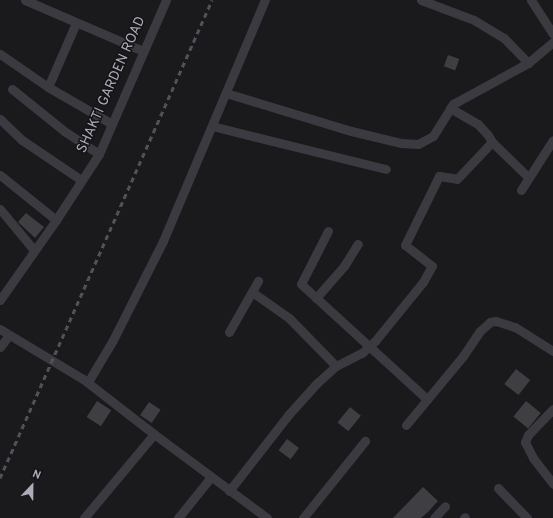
<!DOCTYPE html>
<html>
<head>
<meta charset="utf-8">
<style>
  body { margin:0 }
  #map { position:relative; width:553px; height:518px; overflow:hidden; background:#1a191b; font-family:Overpass,sans-serif }
  div>[style] { position:absolute }
  [style*='--x'] { left:calc(var(--x)*1px); top:calc(var(--y)*1px); width:calc(var(--w)*1px); rotate:calc(var(--a)*1deg) }
  .building>* { inset:0; background:#3f3e43; transform-origin:0 0 }
  .minor>* { height:9px; margin:-4.5px; padding:0 4.5px; transform-origin:4.5px; border-radius:4.5px; background:#3b3a40 }
  .rail>* { height:3px; margin-top:-1.5px; transform-origin:0; background:repeating-linear-gradient(90deg,#515159 0 5px,transparent 0 9px) }
  span { translate:-50% -50%; white-space:nowrap; text-align:center; line-height:1.15; -webkit-text-stroke:3px #151416; paint-order:stroke }
  .street-label { font-size:14px; color:#acacbb }
  .north { position:absolute; left:12px; top:466px; width:40px; height:40px; -webkit-text-stroke:3px #151416; paint-order:stroke; rotate:22deg; font-size:11px; font-weight:700; line-height:16px; text-align:center; color:#acacbb }
  .north::after { content:''; display:block; margin:auto; width:14px; height:18px; background:#acacbb; clip-path:polygon(50% 0,100% 100%,50% 72%,0 100%) }
</style>
</head>
<body>
<div id="map">
  <div class="building">
    <i style="left:448px;top:55px;width:12px;height:12px;rotate:20deg"></i>
    <i style="clip-path:polygon(26px 213px,44px 227px,35px 238px,18px 222px)"></i>
    <i style="left:516px;top:369px;width:18px;height:19px;rotate:38deg"></i>
    <i style="left:97px;top:401px;width:17px;height:19px;rotate:33deg"></i>
    <i style="left:526px;top:401px;width:19px;height:20px;rotate:39deg"></i>
    <i style="left:149px;top:402px;width:14px;height:16px;rotate:34deg"></i>
    <i style="left:350px;top:407px;width:14px;height:20px;rotate:39deg"></i>
    <i style="left:287px;top:439px;width:15px;height:14px;rotate:37deg"></i>
    <i style="clip-path:polygon(423px 487px,438px 501px,428px 512px,421px 518px,393px 518px)"></i>
  </div>
  <div class="minor">
    <i style="--x:25;--y:0;--w:129;--a:23.4"></i>
    <i style="--x:421;--y:0;--w:57;--a:20.7"></i>
    <i style="--x:474;--y:20;--w:35;--a:31"></i>
    <i style="--x:504;--y:38;--w:35;--a:46"></i>
    <i style="--x:531;--y:0;--w:40;--a:57.1"></i>
    <i style="--x:0;--y:54;--w:58;--a:34.5"></i>
    <i style="--x:48;--y:87;--w:74;--a:30"></i>
    <i style="--x:48;--y:87;--w:70;--a:-66.4"></i>
    <i style="--x:12;--y:89;--w:67;--a:38.9"></i>
    <i style="--x:64;--y:131;--w:42;--a:33.3"></i>
    <i style="--x:226;--y:93;--w:131;--a:16.9"></i>
    <i style="--x:351;--y:131;--w:51;--a:13.5"></i>
    <i style="--x:401;--y:143;--w:17;--a:3"></i>
    <i style="--x:418;--y:144;--w:17;--a:-28"></i>
    <i style="--x:433;--y:136;--w:38;--a:-58"></i>
    <i style="--x:453;--y:104;--w:85;--a:-28.7"></i>
    <i style="--x:528;--y:63;--w:33;--a:-40"></i>
    <i style="--x:450;--y:108;--w:32;--a:30"></i>
    <i style="--x:478;--y:124;--w:15;--a:48"></i>
    <i style="--x:488;--y:135;--w:8;--a:60"></i>
    <i style="--x:0;--y:119;--w:30;--a:44"></i>
    <i style="--x:22;--y:140;--w:71;--a:34.1"></i>
    <i style="--x:212;--y:126;--w:179;--a:13.9"></i>
    <i style="--x:0;--y:175;--w:72;--a:38.8"></i>
    <i style="--x:521;--y:190;--w:59;--a:-57.4"></i>
    <i style="--x:0;--y:209;--w:53;--a:50.3"></i>
    <i style="--x:328;--y:231;--w:59;--a:117"></i>
    <i style="--x:301;--y:284;--w:171;--a:42.4"></i>
    <i style="--x:252;--y:292;--w:45;--a:35.1"></i>
    <i style="--x:289;--y:318;--w:67;--a:45.6"></i>
    <i style="--x:316;--y:298;--w:43;--a:-48.8"></i>
    <i style="--x:344;--y:266;--w:26;--a:-58"></i>
    <i style="--x:0;--y:300;--w:98;--a:-55"></i>
    <i style="--x:56;--y:220;--w:79;--a:-56.9"></i>
    <i style="--x:99;--y:154;--w:168;--a:-66.5"></i>
    <i style="--x:0;--y:329;--w:97;--a:31.1"></i>
    <i style="--x:83;--y:379;--w:90;--a:37.8"></i>
    <i style="--x:154;--y:434;--w:141;--a:36.6"></i>
    <i style="--x:229;--y:332;--w:59;--a:-60.4"></i>
    <i style="--x:0;--y:347;--w:15;--a:-53"></i>
    <i style="--x:88;--y:382;--w:49;--a:-59.2"></i>
    <i style="--x:113;--y:340;--w:111;--a:-63.2"></i>
    <i style="--x:163;--y:241;--w:262;--a:-67.1"></i>
    <i style="--x:553;--y:409;--w:36;--a:134"></i>
    <i style="--x:528;--y:435;--w:8;--a:113"></i>
    <i style="--x:525;--y:442;--w:18;--a:63"></i>
    <i style="--x:533;--y:458;--w:33;--a:52"></i>
    <i style="--x:406;--y:425;--w:89;--a:-50.4"></i>
    <i style="--x:463;--y:356;--w:30;--a:-56"></i>
    <i style="--x:480;--y:331;--w:13;--a:-42"></i>
    <i style="--x:490;--y:322;--w:6;--a:-9"></i>
    <i style="--x:496;--y:321;--w:20;--a:18"></i>
    <i style="--x:515;--y:327;--w:45;--a:32.3"></i>
    <i style="--x:498;--y:488;--w:42;--a:46"></i>
    <i style="--x:229;--y:491;--w:98;--a:-52.1"></i>
    <i style="--x:289;--y:414;--w:42;--a:-47.9"></i>
    <i style="--x:317;--y:383;--w:25;--a:-42"></i>
    <i style="--x:336;--y:366;--w:29;--a:-27"></i>
    <i style="--x:362;--y:353;--w:18;--a:-43"></i>
    <i style="--x:375;--y:341;--w:76;--a:-50.9"></i>
    <i style="--x:423;--y:282;--w:18;--a:-61"></i>
    <i style="--x:432;--y:266;--w:34;--a:-142"></i>
    <i style="--x:405;--y:245;--w:77;--a:-63.8"></i>
    <i style="--x:439;--y:176;--w:18;--a:9"></i>
    <i style="--x:457;--y:179;--w:51;--a:-46.6"></i>
    <i style="--x:492;--y:142;--w:50;--a:44.2"></i>
    <i style="--x:84;--y:518;--w:109;--a:-50.2"></i>
    <i style="--x:178;--y:518;--w:53;--a:-51.2"></i>
    <i style="--x:303;--y:518;--w:99;--a:-51.2"></i>
    <i style="--x:434;--y:518;--w:16;--a:-47"></i>
    <i style="--x:464;--y:518;--w:1;--a:-45"></i>
  </div>
  <div class="rail">
    <i style="--x:0;--y:478;--w:523;--a:-66.08"></i>
  </div>
  <div class="street-label">
    <span style="left:112px;top:85px;rotate:-66deg">SHAKTI GARDEN ROAD</span>
  </div>
  <div class="north">N</div>
</div>
</body>
</html>
